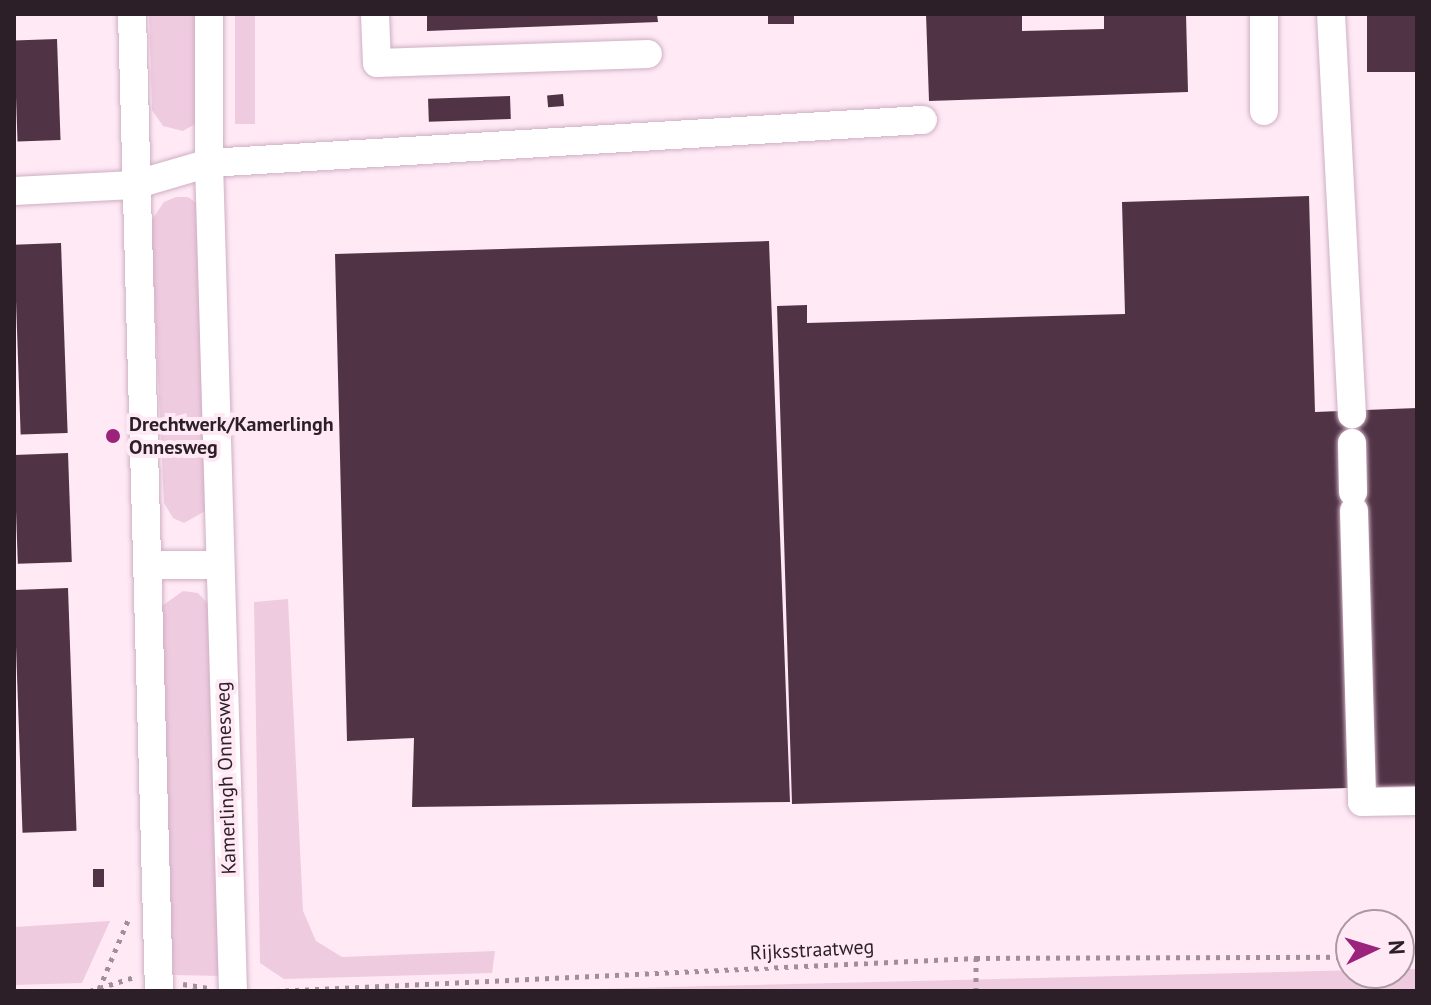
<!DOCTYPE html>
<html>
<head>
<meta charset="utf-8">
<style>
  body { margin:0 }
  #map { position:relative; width:1431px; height:1005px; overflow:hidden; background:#fee9f5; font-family:"PT Sans",sans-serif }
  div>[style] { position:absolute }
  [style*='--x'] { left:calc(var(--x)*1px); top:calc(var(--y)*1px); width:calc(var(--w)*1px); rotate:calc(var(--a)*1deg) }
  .green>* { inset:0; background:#efcbe0; transform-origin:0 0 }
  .building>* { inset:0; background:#503446; transform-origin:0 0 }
  .path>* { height:5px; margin-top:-2.5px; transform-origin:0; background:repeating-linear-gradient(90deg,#a08f99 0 4px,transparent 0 10px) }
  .roads { filter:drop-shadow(0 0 2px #cfaec2) drop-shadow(0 0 2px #cfaec2) }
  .minor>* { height:28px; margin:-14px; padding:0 14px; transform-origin:14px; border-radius:14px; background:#fff }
  .dots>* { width:22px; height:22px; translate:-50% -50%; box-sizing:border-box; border:4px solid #fee9f5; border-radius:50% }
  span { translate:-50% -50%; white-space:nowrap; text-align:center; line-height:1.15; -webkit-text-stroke:8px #fee9f5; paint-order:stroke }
  .poi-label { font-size:20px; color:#2c1f27; font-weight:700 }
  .left { translate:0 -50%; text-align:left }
  .street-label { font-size:20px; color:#2c1f27 }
  .frame { position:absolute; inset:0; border:16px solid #2c1f27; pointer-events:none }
  .north { position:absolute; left:1335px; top:909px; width:80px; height:80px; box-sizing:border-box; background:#fee9f5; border:2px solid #aa98a3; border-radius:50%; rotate:86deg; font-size:22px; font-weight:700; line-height:32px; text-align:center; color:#2c1f27 }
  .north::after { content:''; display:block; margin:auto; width:28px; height:36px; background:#9c237b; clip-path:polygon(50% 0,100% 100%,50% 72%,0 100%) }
</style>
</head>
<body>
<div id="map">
  <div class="green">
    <i style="clip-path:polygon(149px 14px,202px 14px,195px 124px,183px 131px,163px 126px,152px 110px)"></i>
    <i style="left:235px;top:14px;width:20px;height:110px"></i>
    <i style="clip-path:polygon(176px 197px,188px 197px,203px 208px,207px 510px,184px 523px,173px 518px,164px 503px,151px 221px,164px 202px)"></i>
    <i style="clip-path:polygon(183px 591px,198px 593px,210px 606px,224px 976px,173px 975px,159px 608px)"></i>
    <i style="clip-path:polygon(288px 599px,303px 911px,316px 941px,342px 957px,495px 951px,492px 973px,284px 979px,260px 963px,254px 602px)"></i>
    <i style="clip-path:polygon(110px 921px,82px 983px,14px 985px,14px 927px)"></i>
    <i style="clip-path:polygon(1399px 969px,1417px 969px,1417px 991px,507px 991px)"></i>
  </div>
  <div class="building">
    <i style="clip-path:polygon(427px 14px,657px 14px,658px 22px,427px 31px)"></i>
    <i style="left:768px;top:14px;width:26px;height:10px"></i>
    <i style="clip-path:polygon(926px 14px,1022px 14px,1022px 31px,1104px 29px,1104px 14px,1186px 14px,1188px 92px,929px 101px)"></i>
    <i style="left:1367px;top:14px;width:50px;height:58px"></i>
    <i style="left:57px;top:39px;width:101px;height:43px;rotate:88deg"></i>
    <i style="left:563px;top:94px;width:12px;height:16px;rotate:85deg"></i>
    <i style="left:510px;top:96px;width:23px;height:82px;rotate:88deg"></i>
    <i style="clip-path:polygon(1309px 196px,1315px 412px,1417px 408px,1417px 786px,792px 804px,777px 306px,807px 305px,807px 323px,1125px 314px,1122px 202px)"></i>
    <i style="clip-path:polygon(769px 241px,790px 802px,412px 807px,414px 738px,347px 741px,335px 254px)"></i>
    <i style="left:61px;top:243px;width:190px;height:47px;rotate:88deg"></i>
    <i style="left:68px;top:453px;width:109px;height:54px;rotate:88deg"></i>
    <i style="left:68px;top:588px;width:243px;height:54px;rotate:88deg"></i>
    <i style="left:93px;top:869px;width:11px;height:18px"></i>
  </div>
  <div class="path">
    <i style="--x:1399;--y:957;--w:18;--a:0"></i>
    <i style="--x:976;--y:958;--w:33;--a:90"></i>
    <i style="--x:183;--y:984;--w:26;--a:9"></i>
    <i style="--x:99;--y:989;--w:77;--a:-67.1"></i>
    <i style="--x:90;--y:991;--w:46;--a:-17.7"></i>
    <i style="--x:275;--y:991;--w:702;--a:-2.7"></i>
    <i style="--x:976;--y:958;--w:375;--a:-0.2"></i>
  </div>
  <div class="roads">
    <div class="minor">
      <i style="--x:132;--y:14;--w:977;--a:88.42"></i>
      <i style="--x:209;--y:14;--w:149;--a:90"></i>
      <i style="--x:209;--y:163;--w:828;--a:88.34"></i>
      <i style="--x:375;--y:14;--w:49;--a:87.7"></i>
      <i style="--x:377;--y:63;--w:271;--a:-1.9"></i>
      <i style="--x:1331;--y:14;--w:401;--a:87"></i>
      <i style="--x:1264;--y:111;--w:97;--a:-90"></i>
      <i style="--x:14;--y:191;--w:120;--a:-2.9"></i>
      <i style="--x:134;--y:185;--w:78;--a:-16.3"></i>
      <i style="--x:209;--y:163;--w:715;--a:-3.45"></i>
      <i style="--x:1352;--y:443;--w:49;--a:88.8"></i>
      <i style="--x:1354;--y:511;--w:291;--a:88.4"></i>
      <i style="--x:1362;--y:802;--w:55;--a:-1"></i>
      <i style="--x:149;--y:565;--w:70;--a:0"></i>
    </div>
  </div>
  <div class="dots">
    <i style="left:113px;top:436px;background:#9c237b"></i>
  </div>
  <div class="poi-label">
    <span class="left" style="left:129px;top:436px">Drechtwerk/Kamerlingh<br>Onnesweg</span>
  </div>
  <div class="street-label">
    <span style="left:226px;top:778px;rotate:-92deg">Kamerlingh Onnesweg</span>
    <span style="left:812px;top:950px;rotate:-3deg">Rijksstraatweg</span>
  </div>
  <div class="frame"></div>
  <div class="north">N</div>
</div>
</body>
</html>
